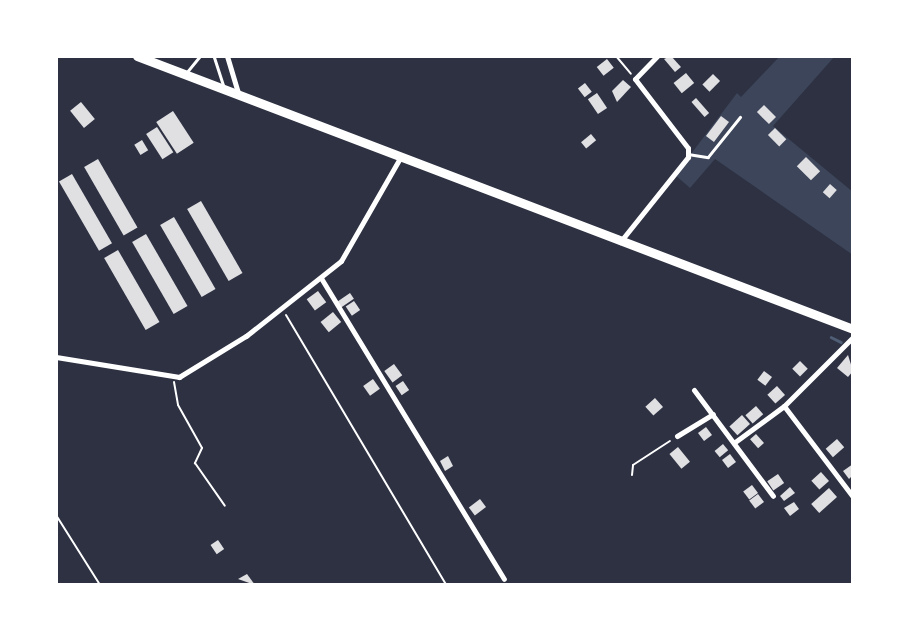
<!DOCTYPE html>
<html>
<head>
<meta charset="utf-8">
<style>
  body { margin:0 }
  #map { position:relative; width:909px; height:641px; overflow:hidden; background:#2d3142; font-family:Jost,sans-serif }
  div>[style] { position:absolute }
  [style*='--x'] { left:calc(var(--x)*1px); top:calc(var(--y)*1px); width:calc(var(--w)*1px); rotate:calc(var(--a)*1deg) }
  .green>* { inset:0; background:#3c4559 }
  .stream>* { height:2.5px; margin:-1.25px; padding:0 1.25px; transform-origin:1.25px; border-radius:1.25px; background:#4f5d75 }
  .building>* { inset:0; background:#e0e0e3; transform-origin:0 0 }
  .path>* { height:2px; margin:-1px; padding:0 1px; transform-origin:1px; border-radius:1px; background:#fff }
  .service>* { height:2.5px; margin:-1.25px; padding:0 1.25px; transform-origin:1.25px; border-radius:1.25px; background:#fff }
  .minor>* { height:5px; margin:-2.5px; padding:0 2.5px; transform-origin:2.5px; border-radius:2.5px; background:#fff }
  .primary>* { height:9px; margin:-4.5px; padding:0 4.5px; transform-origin:4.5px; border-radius:4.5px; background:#fff }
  span { translate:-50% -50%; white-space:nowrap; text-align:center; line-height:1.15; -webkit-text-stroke:6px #fff; paint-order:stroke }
  .frame { position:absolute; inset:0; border:58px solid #fff; pointer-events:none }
</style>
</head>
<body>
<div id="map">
  <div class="green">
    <i style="clip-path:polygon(780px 56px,835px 56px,773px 126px,853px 192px,853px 255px,715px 159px,690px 188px,675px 175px,737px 93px,741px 97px)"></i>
  </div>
  <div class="stream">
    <i style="--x:831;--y:337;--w:11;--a:27"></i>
    <i style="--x:852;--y:346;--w:1;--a:0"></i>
  </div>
  <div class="building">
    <i style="clip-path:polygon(671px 56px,681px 67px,675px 72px,664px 59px)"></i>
    <i style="left:607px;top:59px;width:11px;height:13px;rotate:52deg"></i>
    <i style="left:686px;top:73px;width:13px;height:16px;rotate:51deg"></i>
    <i style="left:713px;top:74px;width:10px;height:15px;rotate:45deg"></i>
    <i style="clip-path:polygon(623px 80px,631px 87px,617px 102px,612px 91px)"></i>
    <i style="left:585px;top:83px;width:11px;height:9px;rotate:52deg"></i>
    <i style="left:597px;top:93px;width:18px;height:11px;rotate:56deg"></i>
    <i style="left:696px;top:98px;width:20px;height:6px;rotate:49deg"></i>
    <i style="left:81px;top:102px;width:22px;height:14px;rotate:51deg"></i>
    <i style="left:764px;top:105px;width:17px;height:10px;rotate:45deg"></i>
    <i style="left:173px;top:111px;width:38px;height:20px;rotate:57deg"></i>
    <i style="left:721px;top:116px;width:10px;height:25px;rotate:37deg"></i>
    <i style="left:157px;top:127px;width:30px;height:13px;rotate:57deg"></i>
    <i style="left:775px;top:128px;width:16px;height:10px;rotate:45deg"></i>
    <i style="left:591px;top:134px;width:8px;height:13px;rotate:50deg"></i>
    <i style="left:142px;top:140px;width:12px;height:9px;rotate:59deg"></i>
    <i style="left:806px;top:157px;width:20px;height:13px;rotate:45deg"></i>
    <i style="left:98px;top:159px;width:79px;height:16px;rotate:60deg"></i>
    <i style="left:72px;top:174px;width:80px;height:15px;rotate:60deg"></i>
    <i style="left:830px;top:184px;width:9px;height:11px;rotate:41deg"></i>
    <i style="left:201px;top:201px;width:83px;height:16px;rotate:60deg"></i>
    <i style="left:174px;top:217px;width:83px;height:16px;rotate:60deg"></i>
    <i style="left:146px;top:234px;width:83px;height:16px;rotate:60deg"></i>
    <i style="left:118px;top:250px;width:83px;height:16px;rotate:60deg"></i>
    <i style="left:318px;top:291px;width:14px;height:14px;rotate:54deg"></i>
    <i style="left:350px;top:293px;width:7px;height:15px;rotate:56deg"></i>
    <i style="left:354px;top:301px;width:11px;height:10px;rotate:56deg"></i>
    <i style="left:333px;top:312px;width:13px;height:16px;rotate:51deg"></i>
    <i style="clip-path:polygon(848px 355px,853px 371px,848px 377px,837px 368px)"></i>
    <i style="left:800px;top:361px;width:11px;height:11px;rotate:45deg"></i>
    <i style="left:394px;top:364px;width:14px;height:12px;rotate:54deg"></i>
    <i style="left:764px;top:371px;width:10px;height:11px;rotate:37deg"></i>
    <i style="left:373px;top:379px;width:12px;height:12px;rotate:55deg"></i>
    <i style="left:403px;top:381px;width:11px;height:9px;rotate:56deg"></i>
    <i style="left:777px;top:386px;width:12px;height:13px;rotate:48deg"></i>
    <i style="left:655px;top:398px;width:12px;height:13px;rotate:48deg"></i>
    <i style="left:756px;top:406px;width:11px;height:14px;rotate:49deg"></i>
    <i style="left:742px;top:415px;width:12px;height:17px;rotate:48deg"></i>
    <i style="left:706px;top:427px;width:10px;height:10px;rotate:53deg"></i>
    <i style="left:756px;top:434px;width:12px;height:8px;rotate:48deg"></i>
    <i style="left:837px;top:439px;width:11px;height:15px;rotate:49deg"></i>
    <i style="left:723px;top:444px;width:8px;height:11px;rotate:50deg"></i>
    <i style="left:678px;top:447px;width:19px;height:11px;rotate:51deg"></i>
    <i style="left:730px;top:454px;width:10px;height:10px;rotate:53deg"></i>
    <i style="clip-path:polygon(448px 456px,453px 466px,445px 471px,440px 461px)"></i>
    <i style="clip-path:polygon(853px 464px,853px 475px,849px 479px,843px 471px)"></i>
    <i style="left:821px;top:472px;width:12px;height:13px;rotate:48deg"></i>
    <i style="left:778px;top:474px;width:11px;height:13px;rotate:56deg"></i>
    <i style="left:752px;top:485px;width:10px;height:11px;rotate:53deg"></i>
    <i style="clip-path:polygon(790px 487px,795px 493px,784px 501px,780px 496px)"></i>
    <i style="left:829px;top:488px;width:12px;height:24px;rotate:48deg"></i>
    <i style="left:758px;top:494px;width:10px;height:11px;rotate:53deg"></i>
    <i style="left:480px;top:499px;width:10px;height:14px;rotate:53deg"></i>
    <i style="clip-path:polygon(794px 502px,799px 509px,790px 516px,784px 508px)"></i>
    <i style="left:218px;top:540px;width:11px;height:9px;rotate:56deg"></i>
    <i style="clip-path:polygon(247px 574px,255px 585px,238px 579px)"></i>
  </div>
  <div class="path">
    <i style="--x:616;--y:56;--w:23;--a:50"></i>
    <i style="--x:286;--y:315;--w:314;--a:59.3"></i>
    <i style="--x:174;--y:382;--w:23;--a:80"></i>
    <i style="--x:178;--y:405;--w:49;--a:60.8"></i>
    <i style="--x:202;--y:448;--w:17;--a:115"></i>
    <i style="--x:195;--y:463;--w:52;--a:55.1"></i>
    <i style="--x:632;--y:475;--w:10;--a:-84"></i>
    <i style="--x:633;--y:465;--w:44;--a:-33"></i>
    <i style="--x:56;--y:515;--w:83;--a:57.8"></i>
  </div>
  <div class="service">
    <i style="--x:214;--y:56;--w:32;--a:72"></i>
    <i style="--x:187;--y:72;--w:21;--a:-51"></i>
    <i style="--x:688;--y:154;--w:20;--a:9"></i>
    <i style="--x:708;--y:157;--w:51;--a:-51.3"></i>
  </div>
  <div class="minor">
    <i style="--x:227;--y:56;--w:42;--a:73.3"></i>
    <i style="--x:620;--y:242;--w:109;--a:-51.3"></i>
    <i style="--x:688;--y:157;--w:9;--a:-90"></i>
    <i style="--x:688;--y:148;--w:87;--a:-127.5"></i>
    <i style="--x:635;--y:79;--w:32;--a:-46"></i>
    <i style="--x:321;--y:278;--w:352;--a:58.7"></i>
    <i style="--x:56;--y:357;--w:125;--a:9.2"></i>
    <i style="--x:179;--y:377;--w:79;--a:-31.5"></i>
    <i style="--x:246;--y:336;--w:121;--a:-38.3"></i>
    <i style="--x:341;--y:261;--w:119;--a:-60.2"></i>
    <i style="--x:694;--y:390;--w:132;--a:53.3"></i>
    <i style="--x:784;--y:406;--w:114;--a:52.8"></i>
    <i style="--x:677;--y:436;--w:42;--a:-31.4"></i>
    <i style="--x:735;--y:442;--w:61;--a:-36.3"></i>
    <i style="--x:784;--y:406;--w:98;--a:-45"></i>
  </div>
  <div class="primary">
    <i style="--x:137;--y:56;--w:766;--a:20.87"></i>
  </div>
  <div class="frame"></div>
</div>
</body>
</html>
